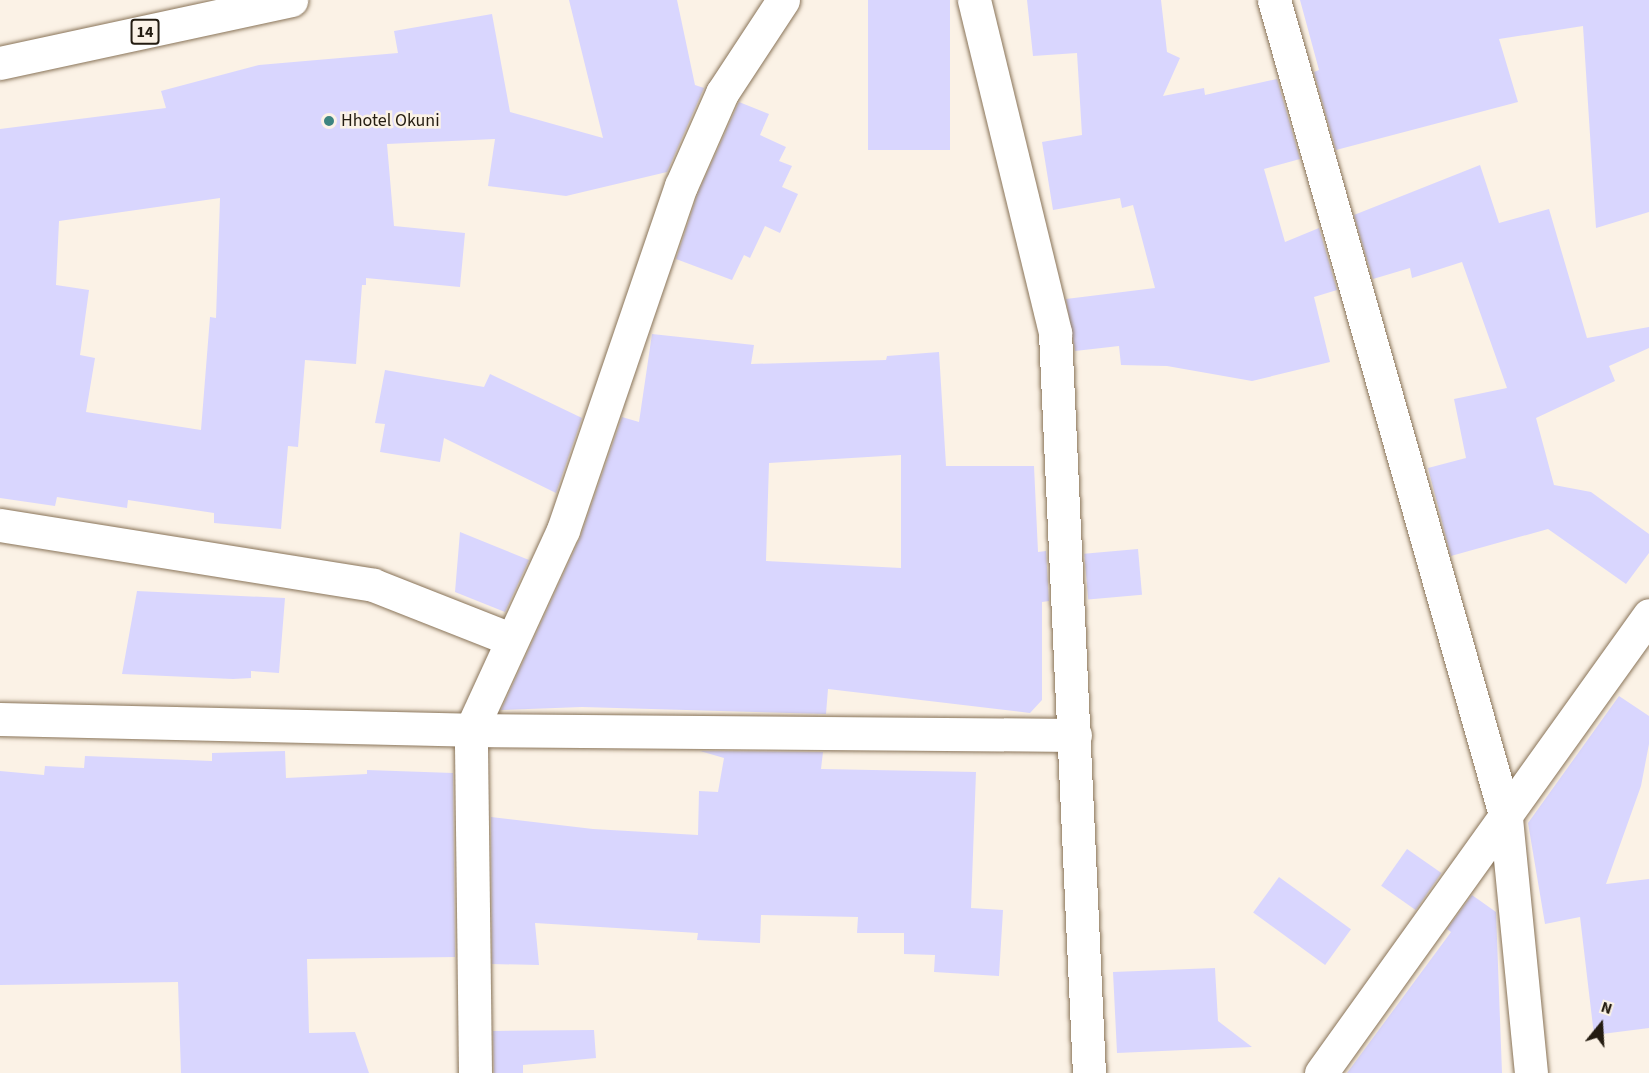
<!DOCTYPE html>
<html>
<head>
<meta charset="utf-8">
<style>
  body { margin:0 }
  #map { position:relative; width:1649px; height:1073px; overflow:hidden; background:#fbf2e6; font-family:"Source Sans 3",sans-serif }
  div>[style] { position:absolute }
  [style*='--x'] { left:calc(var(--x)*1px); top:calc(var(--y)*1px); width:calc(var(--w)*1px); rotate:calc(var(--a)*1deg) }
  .building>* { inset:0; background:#d9d6fe; transform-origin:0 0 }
  .roads { filter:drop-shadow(0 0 2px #897459) drop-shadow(0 0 2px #897459) }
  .minor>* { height:33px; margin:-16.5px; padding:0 16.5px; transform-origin:16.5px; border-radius:16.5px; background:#fff }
  .primary>* { height:33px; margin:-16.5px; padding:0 16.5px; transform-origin:16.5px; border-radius:16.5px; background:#fff }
  .dots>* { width:16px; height:16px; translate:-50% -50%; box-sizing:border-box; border:3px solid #fbf2e6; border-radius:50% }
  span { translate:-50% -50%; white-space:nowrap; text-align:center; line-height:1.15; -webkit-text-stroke:5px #fbf2e6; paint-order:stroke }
  .shield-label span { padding:2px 4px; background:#fbf2e6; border:2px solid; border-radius:4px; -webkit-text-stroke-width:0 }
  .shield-label { font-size:16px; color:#241c11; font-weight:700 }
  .poi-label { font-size:18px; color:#241c11 }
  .left { translate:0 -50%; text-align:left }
  .north { position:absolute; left:1571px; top:995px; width:60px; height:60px; -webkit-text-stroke:4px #fbf2e6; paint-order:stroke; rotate:18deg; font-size:16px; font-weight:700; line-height:24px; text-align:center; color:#241c11 }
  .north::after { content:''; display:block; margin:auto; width:21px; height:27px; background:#241c11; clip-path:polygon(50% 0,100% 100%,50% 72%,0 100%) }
</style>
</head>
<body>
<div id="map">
  <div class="building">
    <i style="clip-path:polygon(evenodd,569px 0,677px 0,695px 85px,704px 88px,667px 172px,566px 196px,488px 186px,495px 139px,387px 144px,394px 226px,465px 233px,460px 287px,366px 278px,366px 285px,362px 285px,356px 364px,305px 360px,298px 447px,288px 446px,281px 529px,214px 523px,214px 513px,128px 500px,127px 508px,57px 497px,55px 506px,0 498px,0 129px,166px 108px,161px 91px,259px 65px,398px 53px,394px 31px,492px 14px,510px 112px,603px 138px,569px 0,220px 198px,216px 318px,210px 317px,201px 430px,86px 412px,95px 358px,80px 355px,89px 290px,56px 285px,59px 221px,220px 198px)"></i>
    <i style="left:868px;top:0;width:82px;height:150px"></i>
    <i style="clip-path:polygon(1027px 0,1161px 0,1167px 52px,1180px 58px,1163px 96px,1204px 88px,1205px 95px,1277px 79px,1300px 159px,1264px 169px,1285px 242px,1319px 228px,1337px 290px,1314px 297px,1330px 362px,1252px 381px,1167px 366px,1121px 365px,1119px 346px,1075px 351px,1066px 299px,1155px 288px,1133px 205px,1122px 208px,1120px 198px,1053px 210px,1042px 142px,1082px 135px,1077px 53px,1033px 56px)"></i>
    <i style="clip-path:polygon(1300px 0,1649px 0,1649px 212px,1596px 228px,1583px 26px,1499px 39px,1518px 102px,1336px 150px,1314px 72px,1319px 70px)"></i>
    <i style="clip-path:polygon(739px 102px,769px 114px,760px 135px,786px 147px,779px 161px,792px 166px,782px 187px,798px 194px,780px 233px,765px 226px,750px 258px,744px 255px,732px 280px,676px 259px,698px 193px)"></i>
    <i style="clip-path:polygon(1480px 165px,1499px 223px,1549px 209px,1587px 338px,1649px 327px,1649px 348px,1609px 366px,1615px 381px,1536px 418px,1554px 485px,1591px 492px,1649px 534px,1649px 553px,1626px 584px,1548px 529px,1451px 556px,1428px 468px,1466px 458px,1454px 399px,1507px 388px,1462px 262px,1412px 278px,1410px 268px,1373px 279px,1354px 215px)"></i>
    <i style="clip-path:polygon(evenodd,652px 334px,754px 345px,751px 364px,886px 360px,887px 356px,939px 352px,946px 466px,1034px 466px,1038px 552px,1046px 551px,1049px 601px,1042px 602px,1042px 700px,1030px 713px,828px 689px,826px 714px,582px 707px,501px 710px,580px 538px,622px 417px,639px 422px,652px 334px,901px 455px,901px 568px,766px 561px,769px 463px,901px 455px)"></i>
    <i style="clip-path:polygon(385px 370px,484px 387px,490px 374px,582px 418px,556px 493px,444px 438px,440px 462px,380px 452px,385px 424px,375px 423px)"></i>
    <i style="clip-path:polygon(460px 532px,529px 560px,505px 612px,455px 592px)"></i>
    <i style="left:1138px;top:549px;width:46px;height:54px;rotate:85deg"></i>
    <i style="clip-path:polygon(137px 591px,285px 598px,279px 673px,251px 671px,251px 678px,233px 679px,122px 674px)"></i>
    <i style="clip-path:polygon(1619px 696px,1649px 716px,1649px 744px,1641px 786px,1606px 884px,1649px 879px,1649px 1028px,1594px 1035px,1580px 917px,1545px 924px,1528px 823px)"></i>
    <i style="clip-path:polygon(285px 751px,286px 778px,367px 774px,367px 770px,453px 773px,455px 957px,307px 959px,309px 1033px,355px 1032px,369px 1073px,181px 1073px,178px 982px,0 985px,0 771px,44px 775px,45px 766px,84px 768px,85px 756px,212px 761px,212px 753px)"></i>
    <i style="clip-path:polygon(700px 751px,823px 752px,821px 769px,976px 772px,971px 908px,1003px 910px,999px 976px,934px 972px,935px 955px,904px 954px,904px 933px,857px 933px,858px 917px,761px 915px,760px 943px,697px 940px,698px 933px,535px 923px,539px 965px,492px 964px,491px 817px,593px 829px,698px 835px,699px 791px,718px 792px,724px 758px)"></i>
    <i style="left:1407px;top:849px;width:42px;height:45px;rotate:35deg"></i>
    <i style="left:1279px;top:877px;width:89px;height:44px;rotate:36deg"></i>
    <i style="clip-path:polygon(1472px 895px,1496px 912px,1502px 1073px,1347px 1073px,1451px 932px,1447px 929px)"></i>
    <i style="clip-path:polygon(1215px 968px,1218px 1021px,1252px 1047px,1117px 1053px,1113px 972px)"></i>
    <i style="clip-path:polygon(594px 1030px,596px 1058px,523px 1065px,523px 1073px,494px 1073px,493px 1031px)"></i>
  </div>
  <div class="roads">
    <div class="minor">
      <i style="--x:974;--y:0;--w:343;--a:76.3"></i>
      <i style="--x:1055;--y:333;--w:741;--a:87.37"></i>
      <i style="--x:1274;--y:0;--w:850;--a:74.17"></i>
      <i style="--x:1506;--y:818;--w:256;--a:84.4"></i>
      <i style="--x:0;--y:525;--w:378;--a:9.1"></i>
      <i style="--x:373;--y:585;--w:147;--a:21.5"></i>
      <i style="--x:0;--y:719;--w:471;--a:1.3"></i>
      <i style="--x:471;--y:730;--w:604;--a:0.47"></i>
      <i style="--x:475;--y:1073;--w:343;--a:-90.7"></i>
      <i style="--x:471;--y:730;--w:220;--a:-65.3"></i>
      <i style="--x:563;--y:530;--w:364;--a:-71.1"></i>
      <i style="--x:681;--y:186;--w:102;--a:-66.2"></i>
      <i style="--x:722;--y:93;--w:111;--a:-56.7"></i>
      <i style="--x:1321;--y:1073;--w:563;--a:-54.39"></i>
    </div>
    <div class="primary">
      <i style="--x:0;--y:63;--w:298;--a:-12.2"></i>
    </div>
  </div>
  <div class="dots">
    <i style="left:329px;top:121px;background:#3d8480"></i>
  </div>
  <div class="shield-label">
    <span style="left:145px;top:32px">14</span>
  </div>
  <div class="poi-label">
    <span class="left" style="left:341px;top:121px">Hhotel Okuni</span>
  </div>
  <div class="north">N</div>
</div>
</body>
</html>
